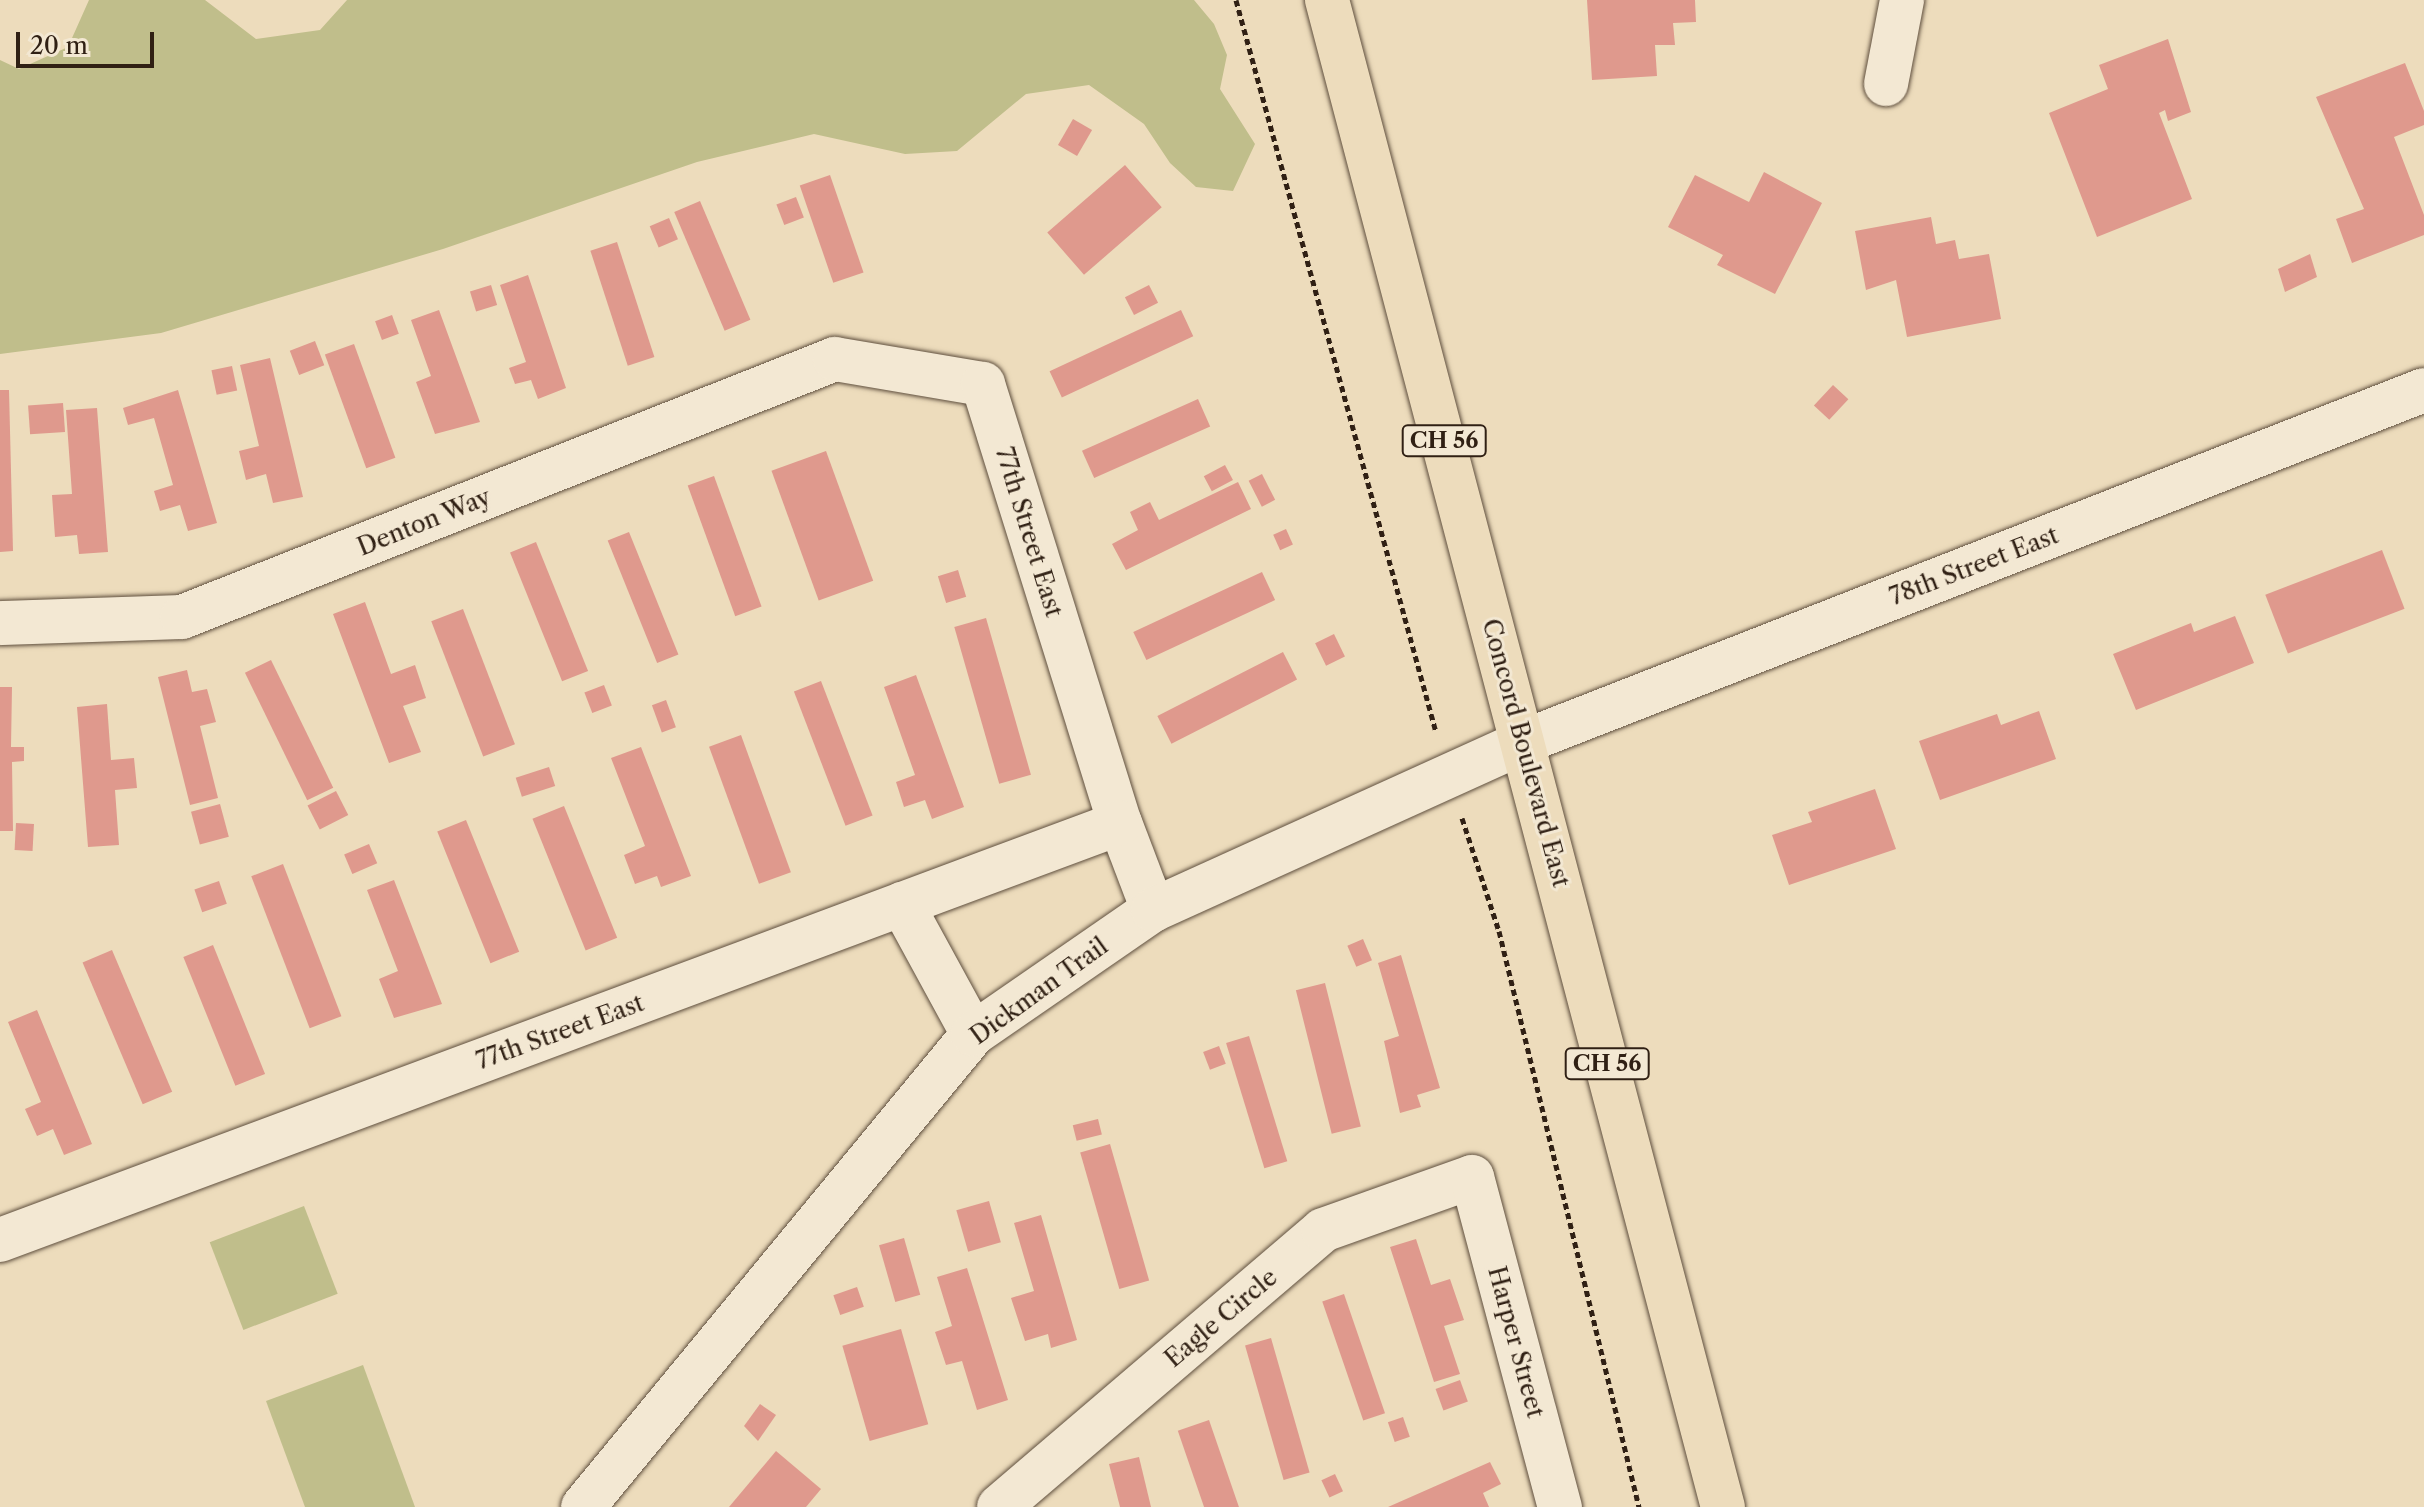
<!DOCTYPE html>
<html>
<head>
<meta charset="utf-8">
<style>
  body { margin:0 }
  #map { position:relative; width:2424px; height:1507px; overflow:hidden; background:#eddcbc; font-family:"Libre Caslon Text",serif }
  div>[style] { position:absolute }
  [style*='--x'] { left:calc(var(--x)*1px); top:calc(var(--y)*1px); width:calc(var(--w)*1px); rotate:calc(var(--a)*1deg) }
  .green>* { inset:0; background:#c0be8b; transform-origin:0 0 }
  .building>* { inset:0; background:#df998d; transform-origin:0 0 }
  .path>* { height:5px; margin-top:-2.5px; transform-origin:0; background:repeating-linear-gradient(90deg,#302014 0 6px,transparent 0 10px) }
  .roads { filter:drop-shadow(0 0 2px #5f4f3e) drop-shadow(0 0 2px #5f4f3e) }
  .minor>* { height:44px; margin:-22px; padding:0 22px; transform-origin:22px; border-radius:22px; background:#f3e8d3 }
  .major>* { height:44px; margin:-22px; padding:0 22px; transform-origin:22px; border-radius:22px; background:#eddcbc }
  span { translate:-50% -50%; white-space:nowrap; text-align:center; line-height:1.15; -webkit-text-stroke:6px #f3e8d3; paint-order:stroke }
  .shield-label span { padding:2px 6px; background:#f3e8d3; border:2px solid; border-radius:6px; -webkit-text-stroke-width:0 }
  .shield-label { font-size:22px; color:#302014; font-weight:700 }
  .street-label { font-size:24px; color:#302014 }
  .scale { position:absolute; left:16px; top:32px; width:138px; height:36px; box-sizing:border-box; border:4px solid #302014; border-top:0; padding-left:10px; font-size:24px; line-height:28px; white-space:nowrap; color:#302014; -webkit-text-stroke:6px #f3e8d3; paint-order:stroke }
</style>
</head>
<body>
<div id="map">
  <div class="green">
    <i style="clip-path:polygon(89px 0,205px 0,256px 39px,320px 30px,347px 0,1194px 0,1214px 24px,1227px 55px,1220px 89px,1255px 144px,1233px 191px,1196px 187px,1170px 163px,1144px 124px,1089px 85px,1026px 94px,957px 151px,905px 154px,814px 134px,697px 162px,443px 249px,161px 333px,0 354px,0 60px,19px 69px,68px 47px)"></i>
    <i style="left:304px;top:1206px;width:94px;height:101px;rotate:69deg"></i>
    <i style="clip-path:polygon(363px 1365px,415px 1507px,305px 1507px,266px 1401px)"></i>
  </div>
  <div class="building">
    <i style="clip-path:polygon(1587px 0,1695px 0,1696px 22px,1673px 23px,1675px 45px,1655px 45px,1657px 76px,1592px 80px)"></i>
    <i style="clip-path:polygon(2168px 39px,2191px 112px,2168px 121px,2165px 110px,2159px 113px,2192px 199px,2097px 237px,2049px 113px,2108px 89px,2099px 65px)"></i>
    <i style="clip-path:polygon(2405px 63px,2424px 111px,2424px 125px,2394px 137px,2424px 215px,2424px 235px,2352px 263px,2336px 219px,2364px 209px,2316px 97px)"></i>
    <i style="left:1073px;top:119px;width:22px;height:30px;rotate:30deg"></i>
    <i style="left:1125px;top:165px;width:56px;height:103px;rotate:49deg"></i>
    <i style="clip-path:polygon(1764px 172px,1822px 203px,1775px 294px,1717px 265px,1723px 255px,1668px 227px,1695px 175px,1749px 202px)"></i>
    <i style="left:830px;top:175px;width:103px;height:32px;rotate:71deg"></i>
    <i style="left:796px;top:197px;width:22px;height:21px;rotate:69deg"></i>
    <i style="left:700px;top:201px;width:129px;height:28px;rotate:67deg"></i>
    <i style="clip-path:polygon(1931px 217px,1936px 244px,1955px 240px,1959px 259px,1989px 254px,2001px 319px,1907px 337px,1896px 280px,1866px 290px,1855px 231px)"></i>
    <i style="left:669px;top:218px;width:23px;height:21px;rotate:67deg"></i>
    <i style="left:617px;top:242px;width:121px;height:28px;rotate:72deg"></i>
    <i style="clip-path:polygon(2310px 254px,2317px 277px,2285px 292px,2278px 269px)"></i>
    <i style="clip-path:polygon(528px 275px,566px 388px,538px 399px,531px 380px,515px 384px,509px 368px,526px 362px,500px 285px)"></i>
    <i style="left:491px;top:285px;width:21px;height:22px;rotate:73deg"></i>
    <i style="left:1149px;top:285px;width:20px;height:27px;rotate:63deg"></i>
    <i style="clip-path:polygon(439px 310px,480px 422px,435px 434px,416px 382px,431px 376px,411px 320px)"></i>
    <i style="left:1181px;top:310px;width:29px;height:145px;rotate:65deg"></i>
    <i style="left:392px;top:315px;width:20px;height:18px;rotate:70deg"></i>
    <i style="left:315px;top:341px;width:26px;height:27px;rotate:69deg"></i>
    <i style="left:354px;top:344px;width:121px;height:31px;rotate:70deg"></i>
    <i style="clip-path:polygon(270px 358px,303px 497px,273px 503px,266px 474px,246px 480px,239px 451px,259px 446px,240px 365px)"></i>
    <i style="left:232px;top:366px;width:25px;height:21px;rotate:78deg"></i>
    <i style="left:1833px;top:385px;width:21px;height:28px;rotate:43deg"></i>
    <i style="clip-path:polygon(0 390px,9px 390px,13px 551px,0 552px)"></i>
    <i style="clip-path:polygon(178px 390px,217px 523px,188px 531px,180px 505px,160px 511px,154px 491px,173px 485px,154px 418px,128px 425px,123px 408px)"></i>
    <i style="left:1198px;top:399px;width:30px;height:127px;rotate:66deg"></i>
    <i style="left:63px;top:403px;width:29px;height:35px;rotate:86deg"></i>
    <i style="clip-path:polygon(97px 408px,108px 552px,79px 554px,77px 535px,55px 537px,52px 495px,72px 494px,66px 410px)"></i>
    <i style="left:826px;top:451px;width:138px;height:58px;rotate:70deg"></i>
    <i style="left:1225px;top:465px;width:17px;height:24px;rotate:62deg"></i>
    <i style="left:1262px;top:474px;width:29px;height:15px;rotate:63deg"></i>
    <i style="left:714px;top:476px;width:139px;height:28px;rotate:70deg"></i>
    <i style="clip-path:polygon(1238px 482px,1251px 509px,1126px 570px,1112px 544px,1138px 530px,1130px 512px,1150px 502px,1159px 520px)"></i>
    <i style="left:1286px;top:529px;width:17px;height:14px;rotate:66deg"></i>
    <i style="left:629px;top:532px;width:132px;height:23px;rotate:68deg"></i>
    <i style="left:536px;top:542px;width:139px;height:28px;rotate:68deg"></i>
    <i style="left:2382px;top:550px;width:63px;height:125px;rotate:69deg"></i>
    <i style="left:958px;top:570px;width:28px;height:21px;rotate:73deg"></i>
    <i style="left:1262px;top:572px;width:31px;height:142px;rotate:65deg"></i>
    <i style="clip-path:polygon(365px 602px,391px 674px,415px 665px,426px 698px,403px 706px,421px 752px,389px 763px,333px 614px)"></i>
    <i style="left:463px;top:609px;width:145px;height:34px;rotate:69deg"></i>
    <i style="clip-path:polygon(2235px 616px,2254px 663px,2136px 710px,2113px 654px,2191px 623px,2194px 632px)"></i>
    <i style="left:986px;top:618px;width:163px;height:33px;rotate:74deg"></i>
    <i style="left:1334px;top:634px;width:25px;height:21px;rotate:64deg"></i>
    <i style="left:1283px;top:652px;width:31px;height:141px;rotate:63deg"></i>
    <i style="left:271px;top:660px;width:142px;height:29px;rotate:64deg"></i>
    <i style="clip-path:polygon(187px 670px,192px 692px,207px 689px,216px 722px,200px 726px,218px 798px,190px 805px,158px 677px)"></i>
    <i style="clip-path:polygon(916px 675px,964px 807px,932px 819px,925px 800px,904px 807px,896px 782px,915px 775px,884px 687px)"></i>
    <i style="left:821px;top:681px;width:144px;height:29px;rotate:69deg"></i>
    <i style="left:604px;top:685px;width:22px;height:21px;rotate:69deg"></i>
    <i style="clip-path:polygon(0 687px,12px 687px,11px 747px,24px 747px,24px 761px,12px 762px,13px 831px,0 831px)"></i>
    <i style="left:666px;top:700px;width:29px;height:15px;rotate:70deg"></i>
    <i style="clip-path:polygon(107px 704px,111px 760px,134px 758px,137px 788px,115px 790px,119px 845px,88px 847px,77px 707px)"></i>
    <i style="clip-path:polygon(2039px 711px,2056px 759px,1940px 800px,1919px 741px,1997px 714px,2001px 725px)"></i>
    <i style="left:741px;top:735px;width:146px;height:34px;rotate:70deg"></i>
    <i style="clip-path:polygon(641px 747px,691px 876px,661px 887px,657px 876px,635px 884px,624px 855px,645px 846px,611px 758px)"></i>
    <i style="left:549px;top:767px;width:20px;height:35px;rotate:72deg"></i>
    <i style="clip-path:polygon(1875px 789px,1896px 849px,1789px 885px,1772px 835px,1812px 822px,1808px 812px)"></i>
    <i style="left:336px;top:791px;width:27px;height:32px;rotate:63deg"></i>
    <i style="left:220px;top:804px;width:34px;height:30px;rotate:75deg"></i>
    <i style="left:564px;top:806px;width:142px;height:34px;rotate:68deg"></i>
    <i style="left:466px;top:820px;width:142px;height:31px;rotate:68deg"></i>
    <i style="left:16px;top:823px;width:18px;height:27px;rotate:3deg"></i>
    <i style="left:369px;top:844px;width:21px;height:27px;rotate:67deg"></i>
    <i style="left:283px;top:864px;width:163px;height:34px;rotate:69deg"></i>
    <i style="clip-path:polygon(394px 880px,442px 1004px,394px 1018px,379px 979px,398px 971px,367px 890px)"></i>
    <i style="left:219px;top:881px;width:24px;height:26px;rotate:71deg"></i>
    <i style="left:1363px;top:939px;width:23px;height:17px;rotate:67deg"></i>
    <i style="left:213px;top:945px;width:139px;height:32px;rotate:68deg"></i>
    <i style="left:112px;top:950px;width:154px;height:32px;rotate:67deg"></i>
    <i style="clip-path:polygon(1401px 955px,1440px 1088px,1417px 1095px,1421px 1107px,1400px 1113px,1384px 1041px,1399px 1036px,1378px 963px)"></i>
    <i style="left:1325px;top:983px;width:148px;height:30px;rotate:76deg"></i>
    <i style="clip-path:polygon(37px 1010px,92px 1144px,64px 1155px,53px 1129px,37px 1136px,25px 1109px,41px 1102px,8px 1022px)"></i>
    <i style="left:1249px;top:1036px;width:131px;height:24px;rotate:73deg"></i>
    <i style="left:1219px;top:1046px;width:19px;height:17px;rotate:69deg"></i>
    <i style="left:1098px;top:1119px;width:16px;height:26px;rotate:76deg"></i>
    <i style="left:1110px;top:1144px;width:142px;height:31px;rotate:74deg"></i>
    <i style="left:989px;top:1201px;width:43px;height:34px;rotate:74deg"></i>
    <i style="clip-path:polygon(1041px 1215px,1077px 1340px,1051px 1348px,1048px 1334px,1025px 1341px,1011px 1298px,1034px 1291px,1014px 1223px)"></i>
    <i style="left:904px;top:1238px;width:59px;height:26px;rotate:74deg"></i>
    <i style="clip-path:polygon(1416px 1239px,1431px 1285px,1450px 1279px,1464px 1320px,1444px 1326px,1460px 1374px,1434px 1382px,1390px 1247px)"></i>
    <i style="clip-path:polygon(967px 1268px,1008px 1400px,977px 1410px,962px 1361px,946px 1365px,935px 1332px,952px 1326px,937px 1277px)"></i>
    <i style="left:857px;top:1287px;width:21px;height:25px;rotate:71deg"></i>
    <i style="left:1344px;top:1294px;width:126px;height:23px;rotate:71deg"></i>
    <i style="left:901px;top:1329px;width:99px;height:61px;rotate:74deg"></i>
    <i style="left:1271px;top:1338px;width:140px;height:27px;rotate:74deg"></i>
    <i style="left:1460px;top:1380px;width:23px;height:26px;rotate:70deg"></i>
    <i style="clip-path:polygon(760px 1404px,776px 1415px,758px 1441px,744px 1426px)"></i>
    <i style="left:1403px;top:1417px;width:21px;height:16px;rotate:71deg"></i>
    <i style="left:1209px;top:1420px;width:92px;height:33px;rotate:71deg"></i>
    <i style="clip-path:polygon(776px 1451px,821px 1489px,806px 1507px,729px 1507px)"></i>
    <i style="clip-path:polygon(1139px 1457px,1151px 1507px,1120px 1507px,1109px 1464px)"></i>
    <i style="clip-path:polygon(1490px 1462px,1501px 1484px,1483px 1493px,1489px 1507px,1388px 1507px)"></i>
    <i style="left:1335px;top:1474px;width:19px;height:15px;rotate:65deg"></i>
  </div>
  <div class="path">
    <i style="--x:1236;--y:0;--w:759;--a:74.72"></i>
    <i style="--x:1462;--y:818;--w:119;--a:71.9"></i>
    <i style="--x:1499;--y:931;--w:593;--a:76.34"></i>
  </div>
  <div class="roads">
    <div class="minor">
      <i style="--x:1886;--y:84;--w:86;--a:-79.2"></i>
      <i style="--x:0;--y:623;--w:182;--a:-1.9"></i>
      <i style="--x:182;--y:617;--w:702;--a:-21.56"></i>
      <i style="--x:835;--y:359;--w:150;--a:9.6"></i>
      <i style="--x:983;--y:384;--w:460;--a:72.7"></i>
      <i style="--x:1120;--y:823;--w:93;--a:69.2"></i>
      <i style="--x:902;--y:904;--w:148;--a:61.4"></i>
      <i style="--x:0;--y:1240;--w:1195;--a:-20.42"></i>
      <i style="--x:583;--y:1507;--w:613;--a:-50.49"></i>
      <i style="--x:973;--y:1034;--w:219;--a:-34.6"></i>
      <i style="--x:1153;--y:910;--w:406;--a:-24.4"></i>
      <i style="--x:1523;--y:742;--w:967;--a:-21.34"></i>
      <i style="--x:999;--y:1507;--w:426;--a:-40.5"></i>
      <i style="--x:1323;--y:1230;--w:158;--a:-19.6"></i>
      <i style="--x:1472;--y:1177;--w:342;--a:75.1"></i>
    </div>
    <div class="major">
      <i style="--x:1327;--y:0;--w:1558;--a:75.28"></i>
    </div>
  </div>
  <div class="shield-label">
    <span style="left:1444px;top:441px">CH 56</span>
    <span style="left:1607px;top:1064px">CH 56</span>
  </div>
  <div class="street-label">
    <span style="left:424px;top:522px;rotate:-22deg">Denton Way</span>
    <span style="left:1029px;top:532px;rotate:73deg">77th Street East</span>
    <span style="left:1974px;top:566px;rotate:-21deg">78th Street East</span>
    <span style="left:1526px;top:753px;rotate:75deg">Concord Boulevard East</span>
    <span style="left:1039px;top:991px;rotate:-36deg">Dickman Trail</span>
    <span style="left:560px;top:1032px;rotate:-20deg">77th Street East</span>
    <span style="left:1221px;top:1318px;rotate:-40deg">Eagle Circle</span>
    <span style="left:1516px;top:1342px;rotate:75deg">Harper Street</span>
  </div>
  <div class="scale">20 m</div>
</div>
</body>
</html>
